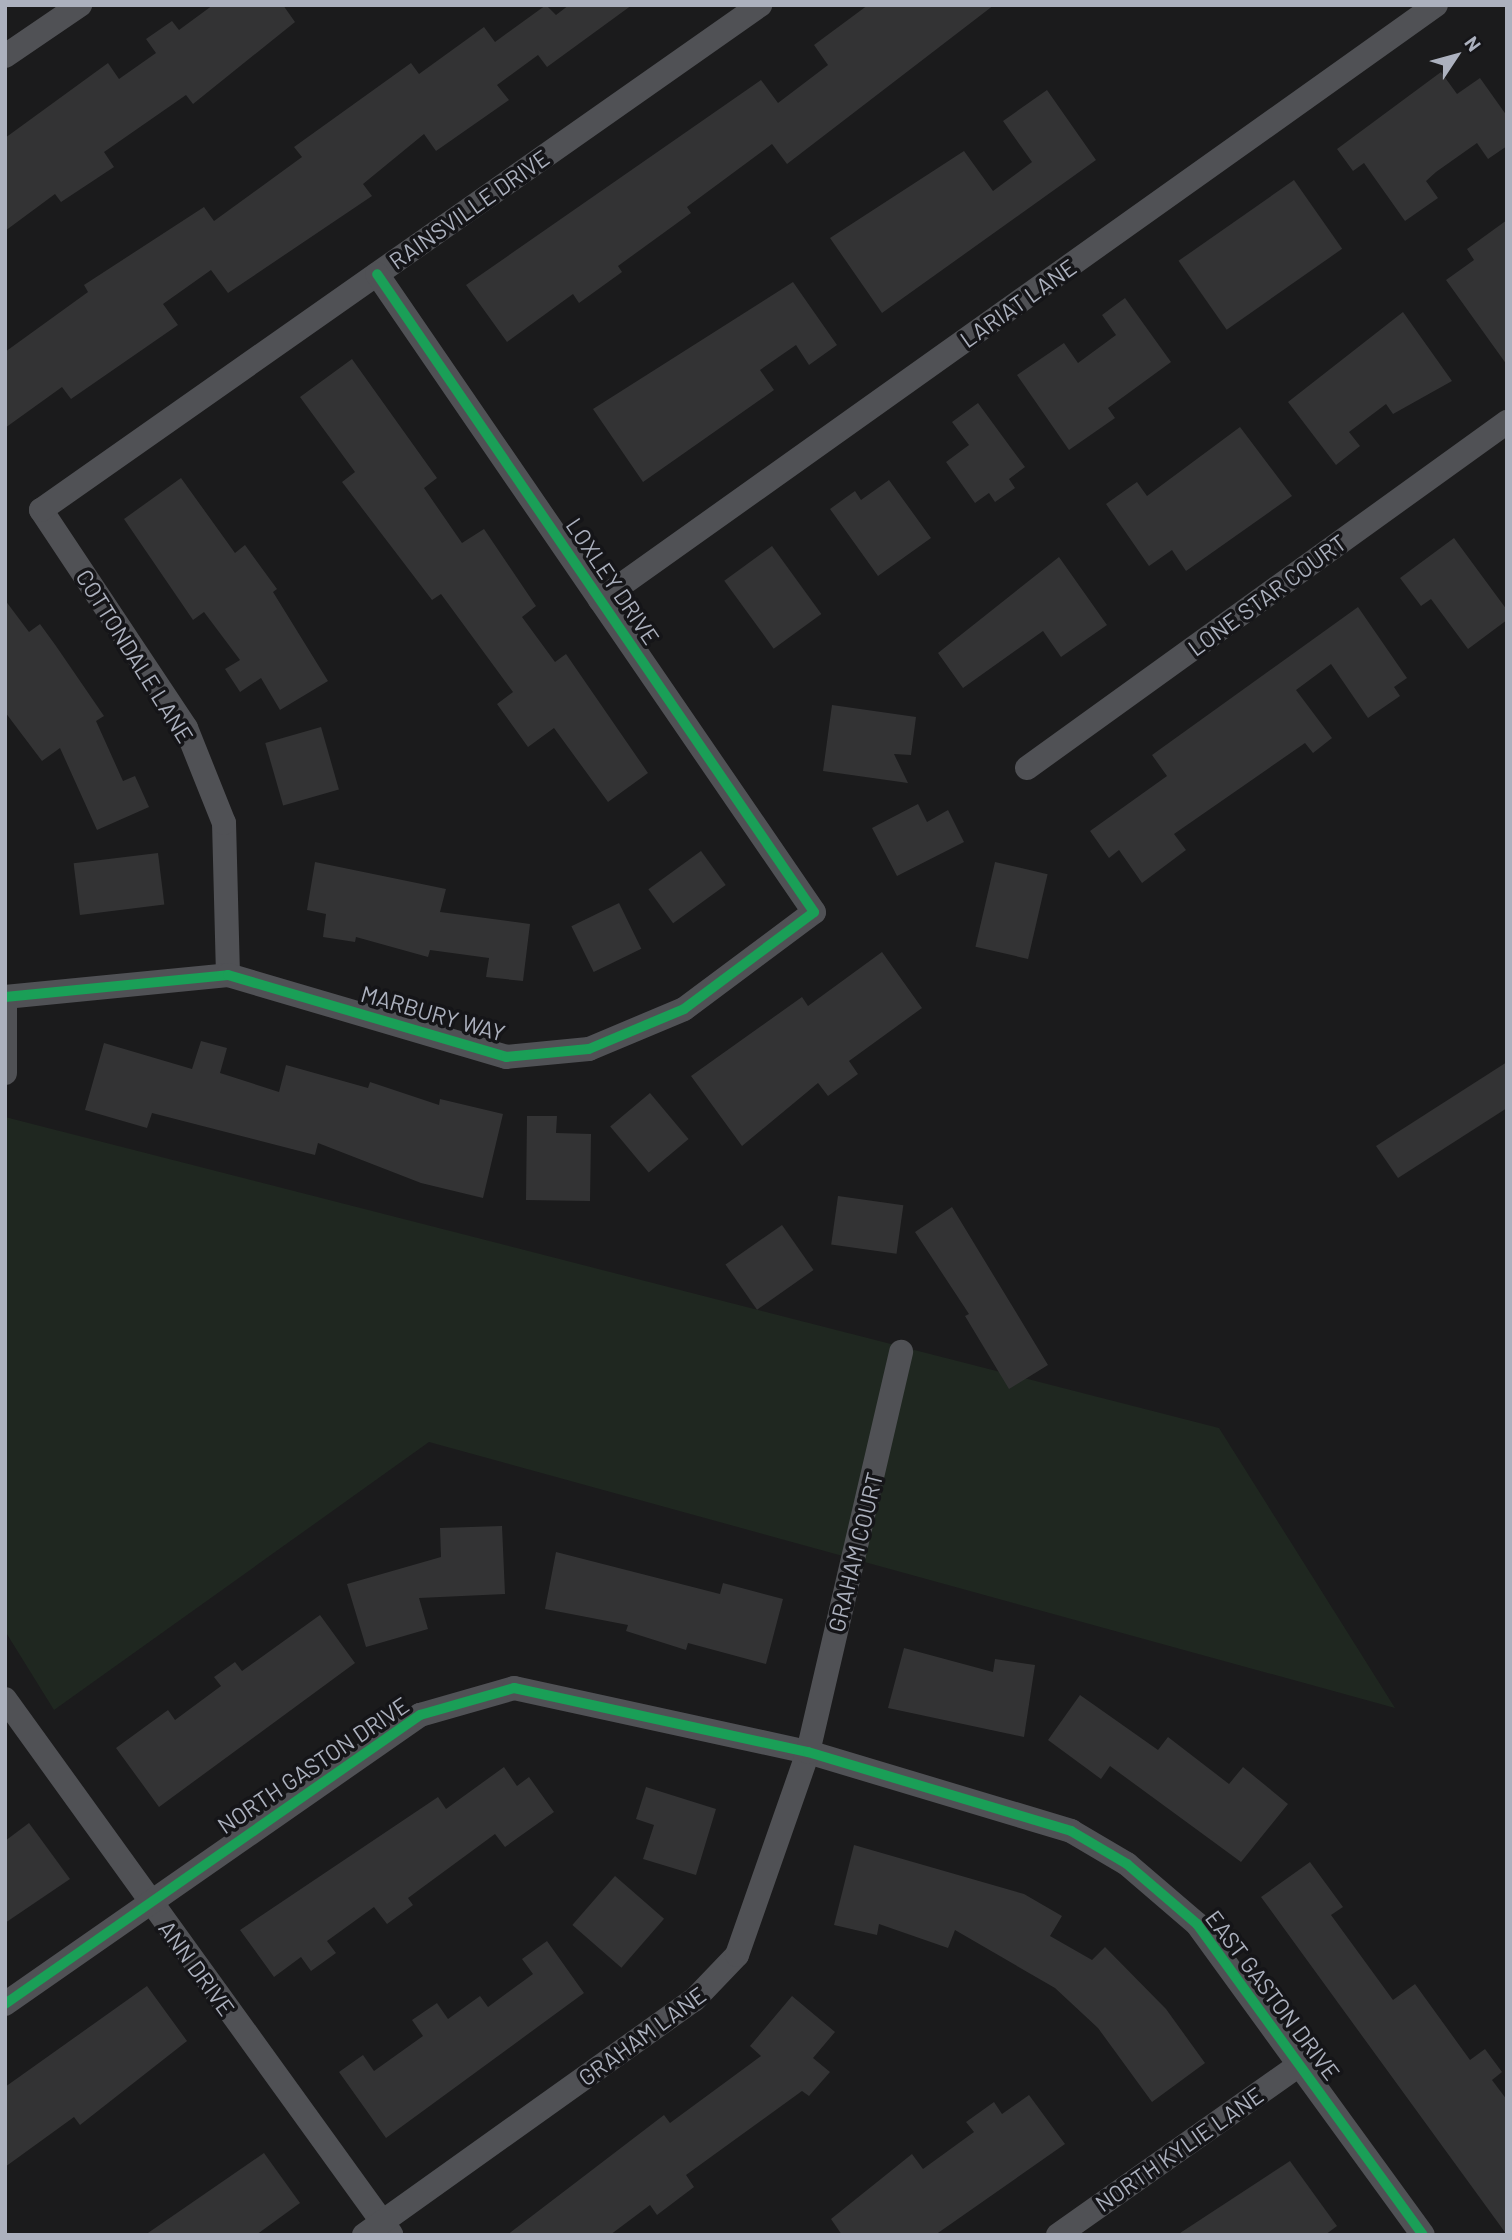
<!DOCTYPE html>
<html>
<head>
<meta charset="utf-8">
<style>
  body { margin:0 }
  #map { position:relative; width:1512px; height:2240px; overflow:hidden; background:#1b1b1c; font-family:Barlow,sans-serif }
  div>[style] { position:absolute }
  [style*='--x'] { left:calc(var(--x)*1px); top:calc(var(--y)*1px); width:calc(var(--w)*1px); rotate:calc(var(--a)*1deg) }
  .green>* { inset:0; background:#1f2720 }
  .building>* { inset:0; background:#333334; transform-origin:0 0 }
  .minor>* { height:24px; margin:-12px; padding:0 12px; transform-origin:12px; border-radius:12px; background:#505155 }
  .cycleway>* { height:10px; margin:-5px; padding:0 5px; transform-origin:5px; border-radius:5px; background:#1a9f57 }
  span { translate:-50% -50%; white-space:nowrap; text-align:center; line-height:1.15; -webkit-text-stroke:7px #151518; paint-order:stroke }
  .street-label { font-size:23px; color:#acb1be }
  .frame { position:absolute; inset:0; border:7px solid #acb1be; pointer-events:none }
  .north { position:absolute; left:1421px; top:21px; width:70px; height:70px; -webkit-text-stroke:5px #151518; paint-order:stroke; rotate:54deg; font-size:19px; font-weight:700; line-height:28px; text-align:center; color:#acb1be }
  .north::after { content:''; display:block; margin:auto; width:24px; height:32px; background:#acb1be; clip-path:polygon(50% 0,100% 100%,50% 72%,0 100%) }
</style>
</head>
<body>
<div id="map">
  <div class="green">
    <i style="clip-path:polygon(5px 1117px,1219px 1428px,1395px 1708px,429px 1442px,54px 1710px,5px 1631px)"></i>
  </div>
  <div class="building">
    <i style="clip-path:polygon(213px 5px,283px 5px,295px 22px,193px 104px,186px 95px,104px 152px,114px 167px,61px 202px,55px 194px,5px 231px,5px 138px,108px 63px,119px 79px,156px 53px,146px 39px,172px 21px,179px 30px)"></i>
    <i style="clip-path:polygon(546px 5px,556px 15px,569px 5px,632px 5px,547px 67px,538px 55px,497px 85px,509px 100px,436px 151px,424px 134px,363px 184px,372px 196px,228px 293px,211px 270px,163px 304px,178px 325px,71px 399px,62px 387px,5px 428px,5px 352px,88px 292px,84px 285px,204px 207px,214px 221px,302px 157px,294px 147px,411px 63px,419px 74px,484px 27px,495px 42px)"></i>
    <i style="clip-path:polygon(868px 5px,994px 5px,787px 164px,772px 144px,687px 207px,691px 213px,618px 266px,622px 272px,579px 303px,573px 294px,507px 342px,466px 285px,761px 80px,778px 103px,828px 65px,814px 45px)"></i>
    <i style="clip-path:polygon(1441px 72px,1457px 94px,1480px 78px,1507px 116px,1507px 146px,1488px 159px,1477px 143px,1436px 172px,1426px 181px,1438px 198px,1405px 221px,1364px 163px,1353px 171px,1337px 149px)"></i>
    <i style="clip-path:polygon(1047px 90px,1096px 160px,882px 313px,830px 238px,964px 151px,993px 191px,1032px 162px,1003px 121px)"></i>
    <i style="left:1294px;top:180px;width:84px;height:141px;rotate:55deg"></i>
    <i style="clip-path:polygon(1507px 220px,1507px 365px,1446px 280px,1474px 260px,1467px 249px)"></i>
    <i style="clip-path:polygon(793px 282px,837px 345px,809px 365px,796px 345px,760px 370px,774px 390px,643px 482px,593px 409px)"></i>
    <i style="clip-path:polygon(1125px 298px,1171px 362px,1108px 408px,1115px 418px,1069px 450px,1017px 375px,1064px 343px,1078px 363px,1116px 335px,1102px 315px)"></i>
    <i style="clip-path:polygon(1403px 312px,1452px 381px,1393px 414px,1386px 404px,1349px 432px,1360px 446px,1336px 465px,1288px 402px)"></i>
    <i style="clip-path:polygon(352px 359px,437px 478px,424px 488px,462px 543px,484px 529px,536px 606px,522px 617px,555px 662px,566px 654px,648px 773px,608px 802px,554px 728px,528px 747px,497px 704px,513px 692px,441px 594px,432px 600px,342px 482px,355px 472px,300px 397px)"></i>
    <i style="clip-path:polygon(978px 403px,1025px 467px,1009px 479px,1015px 488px,995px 502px,989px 493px,975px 503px,946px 462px,969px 445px,952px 422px)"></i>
    <i style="clip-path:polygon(1240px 427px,1292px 496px,1186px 571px,1172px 550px,1149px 566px,1106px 504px,1137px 482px,1147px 496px)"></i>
    <i style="clip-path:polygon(181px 478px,235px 553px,245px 545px,277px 589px,273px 592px,328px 681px,280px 710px,261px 678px,240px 692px,225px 669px,240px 660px,204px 612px,193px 620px,124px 519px)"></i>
    <i style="clip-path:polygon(889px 480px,931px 538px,878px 576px,830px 509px,855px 491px,861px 500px)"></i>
    <i style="clip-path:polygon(1454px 538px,1507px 610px,1507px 620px,1468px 649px,1431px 599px,1421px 606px,1400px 578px)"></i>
    <i style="left:772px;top:546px;width:84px;height:59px;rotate:54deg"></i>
    <i style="clip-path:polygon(1059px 557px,1107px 625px,1061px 657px,1043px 631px,963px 688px,938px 653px)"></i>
    <i style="clip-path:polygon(5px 600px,29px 632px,40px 624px,56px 646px,104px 716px,96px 721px,123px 781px,135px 776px,149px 807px,97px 830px,60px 748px,42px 761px,5px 712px)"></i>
    <i style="clip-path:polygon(1358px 607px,1407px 678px,1394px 687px,1400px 696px,1368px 718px,1331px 664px,1296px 690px,1332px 738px,1313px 753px,1305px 743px,1174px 834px,1186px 850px,1142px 883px,1119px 850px,1109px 858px,1090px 831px,1167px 776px,1152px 755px)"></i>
    <i style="clip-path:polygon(832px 705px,916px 717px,911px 755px,894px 754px,908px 783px,823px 771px)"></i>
    <i style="left:321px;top:727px;width:65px;height:58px;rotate:74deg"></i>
    <i style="clip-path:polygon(918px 804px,927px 822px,948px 810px,964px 842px,897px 876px,872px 828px)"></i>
    <i style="left:701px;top:851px;width:42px;height:65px;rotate:54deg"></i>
    <i style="left:158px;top:853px;width:52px;height:85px;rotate:83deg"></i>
    <i style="clip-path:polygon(315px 862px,446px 889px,440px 912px,530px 924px,523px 981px,486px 977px,489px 958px,430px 950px,428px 957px,356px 937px,355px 942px,323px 937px,326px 914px,307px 910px)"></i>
    <i style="left:995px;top:862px;width:54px;height:87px;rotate:13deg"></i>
    <i style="left:619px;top:903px;width:51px;height:53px;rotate:64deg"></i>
    <i style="clip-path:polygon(882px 952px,922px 1008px,849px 1061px,858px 1074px,828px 1096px,818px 1083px,742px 1146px,691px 1076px,802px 997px,808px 1006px)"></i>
    <i style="clip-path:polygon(201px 1041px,227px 1048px,220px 1073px,279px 1092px,286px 1065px,368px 1088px,370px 1082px,439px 1105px,440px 1099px,503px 1114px,483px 1198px,421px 1183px,318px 1143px,315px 1155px,152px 1113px,147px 1128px,85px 1110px,104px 1043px,192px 1069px)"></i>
    <i style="clip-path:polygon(1507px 1062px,1507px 1108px,1398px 1178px,1376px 1146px)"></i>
    <i style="left:650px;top:1093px;width:60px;height:52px;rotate:50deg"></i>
    <i style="clip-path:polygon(527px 1116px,557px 1116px,556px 1133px,591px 1134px,590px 1201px,526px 1200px)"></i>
    <i style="left:838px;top:1196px;width:66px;height:49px;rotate:8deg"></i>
    <i style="clip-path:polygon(952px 1207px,1048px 1365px,1009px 1389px,965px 1316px,969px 1314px,915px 1232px)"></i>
    <i style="left:782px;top:1225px;width:55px;height:69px;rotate:55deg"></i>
    <i style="clip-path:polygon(502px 1526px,505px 1594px,419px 1598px,428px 1629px,366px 1647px,347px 1584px,441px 1557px,440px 1528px)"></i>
    <i style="clip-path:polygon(556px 1552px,720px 1594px,723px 1583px,783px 1599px,766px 1664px,688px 1643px,686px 1650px,626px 1631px,628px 1625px,545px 1609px)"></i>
    <i style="clip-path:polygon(320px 1615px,355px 1663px,159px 1807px,116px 1748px,168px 1710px,175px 1720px,221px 1686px,214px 1677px,235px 1662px,242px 1671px)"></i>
    <i style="clip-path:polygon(904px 1648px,993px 1672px,995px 1659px,1035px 1665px,1024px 1737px,888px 1708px)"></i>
    <i style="clip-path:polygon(1080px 1695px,1158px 1750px,1168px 1737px,1229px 1784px,1243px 1767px,1288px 1804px,1241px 1862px,1110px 1766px,1101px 1779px,1048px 1740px)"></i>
    <i style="clip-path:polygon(504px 1767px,517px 1786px,529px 1777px,554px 1812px,505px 1847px,495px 1834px,408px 1898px,413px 1905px,387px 1924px,374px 1907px,327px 1941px,336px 1953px,311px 1971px,301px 1957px,274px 1977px,240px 1930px,438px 1797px,446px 1809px)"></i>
    <i style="clip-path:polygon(646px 1787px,716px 1809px,696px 1875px,643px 1859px,654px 1825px,636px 1819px)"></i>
    <i style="clip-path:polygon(29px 1823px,70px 1879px,5px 1923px,5px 1841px)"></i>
    <i style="clip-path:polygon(854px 1845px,1024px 1894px,1062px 1916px,1050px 1936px,1092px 1960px,1105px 1947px,1166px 2009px,1205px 2063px,1152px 2102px,1098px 2028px,1055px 1988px,955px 1930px,948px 1948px,879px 1924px,877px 1935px,834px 1925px)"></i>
    <i style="clip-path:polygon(1310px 1862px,1343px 1907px,1331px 1915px,1393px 2000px,1415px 1984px,1470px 2060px,1485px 2049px,1502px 2072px,1492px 2080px,1507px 2100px,1507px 2235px,1261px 1897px)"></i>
    <i style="left:615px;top:1876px;width:65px;height:65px;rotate:41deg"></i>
    <i style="clip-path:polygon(547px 1941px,584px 1993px,386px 2138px,339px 2072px,363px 2055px,374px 2071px,423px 2036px,412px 2020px,437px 2003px,448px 2019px,480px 1996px,488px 2007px,533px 1974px,522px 1959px)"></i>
    <i style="clip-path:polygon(147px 1986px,187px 2041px,80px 2125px,74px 2117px,5px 2167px,5px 2087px)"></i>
    <i style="clip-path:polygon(792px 1996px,835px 2032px,813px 2058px,830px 2072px,809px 2096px,802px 2091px,686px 2175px,694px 2187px,657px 2215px,650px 2205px,610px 2235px,507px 2235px,664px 2115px,670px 2123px,761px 2056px,750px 2046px)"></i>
    <i style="clip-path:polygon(1029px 2095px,1065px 2144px,935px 2235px,842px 2235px,831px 2219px,912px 2154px,923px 2169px,974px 2132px,966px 2122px,994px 2102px,1002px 2114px)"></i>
    <i style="clip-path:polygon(264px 2153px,300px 2203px,256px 2235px,145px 2235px)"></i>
    <i style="clip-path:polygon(1290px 2161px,1337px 2226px,1325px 2235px,1177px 2235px)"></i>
  </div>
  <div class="minor">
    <i style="--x:5;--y:56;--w:91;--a:-34.2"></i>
    <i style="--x:600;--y:600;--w:1026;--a:-35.44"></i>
    <i style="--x:1027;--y:768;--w:592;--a:-35.79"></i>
    <i style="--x:228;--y:975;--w:152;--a:-91.5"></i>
    <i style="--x:224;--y:823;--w:102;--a:-111.8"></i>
    <i style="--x:186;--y:728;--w:262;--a:-123.6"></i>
    <i style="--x:41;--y:510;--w:879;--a:-35.08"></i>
    <i style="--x:5;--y:997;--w:224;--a:-5.6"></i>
    <i style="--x:228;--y:975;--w:290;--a:16.4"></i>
    <i style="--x:506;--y:1057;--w:83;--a:-5.5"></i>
    <i style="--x:589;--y:1049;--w:103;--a:-22.8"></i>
    <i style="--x:684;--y:1009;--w:162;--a:-36.7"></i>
    <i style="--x:814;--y:912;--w:773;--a:-124.41"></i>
    <i style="--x:5;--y:1003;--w:70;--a:90"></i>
    <i style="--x:5;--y:1699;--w:660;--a:54.19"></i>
    <i style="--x:5;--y:2004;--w:506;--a:-34.85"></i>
    <i style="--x:420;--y:1715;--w:98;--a:-16"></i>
    <i style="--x:514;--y:1688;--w:301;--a:12.3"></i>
    <i style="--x:808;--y:1752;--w:275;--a:16.7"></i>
    <i style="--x:1071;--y:1831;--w:65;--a:30.5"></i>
    <i style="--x:1127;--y:1864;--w:92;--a:40.6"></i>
    <i style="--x:1197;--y:1924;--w:384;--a:54"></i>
    <i style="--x:364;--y:2235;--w:405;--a:-35.5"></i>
    <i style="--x:694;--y:2000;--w:62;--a:-46.3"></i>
    <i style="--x:737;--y:1955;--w:215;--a:-70.7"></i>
    <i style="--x:808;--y:1752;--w:411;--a:-76.9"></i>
    <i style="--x:1058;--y:2235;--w:296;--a:-35.2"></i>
  </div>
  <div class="cycleway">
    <i style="--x:5;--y:997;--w:224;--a:-5.6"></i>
    <i style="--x:228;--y:975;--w:290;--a:16.4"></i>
    <i style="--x:506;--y:1057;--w:83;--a:-5.5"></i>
    <i style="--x:589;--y:1049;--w:103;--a:-22.8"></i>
    <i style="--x:684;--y:1009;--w:162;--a:-36.7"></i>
    <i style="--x:814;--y:912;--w:773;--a:-124.41"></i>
    <i style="--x:5;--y:2004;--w:506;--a:-34.85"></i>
    <i style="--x:420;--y:1715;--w:98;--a:-16"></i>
    <i style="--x:514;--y:1688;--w:301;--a:12.3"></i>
    <i style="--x:808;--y:1752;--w:275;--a:16.7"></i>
    <i style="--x:1071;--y:1831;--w:65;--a:30.5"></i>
    <i style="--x:1127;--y:1864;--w:92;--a:40.6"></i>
    <i style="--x:1197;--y:1924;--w:384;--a:54"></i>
  </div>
  <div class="street-label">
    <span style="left:469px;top:209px;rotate:-35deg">RAINSVILLE DRIVE</span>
    <span style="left:1018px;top:303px;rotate:-35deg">LARIAT LANE</span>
    <span style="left:613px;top:581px;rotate:56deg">LOXLEY DRIVE</span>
    <span style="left:1267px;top:595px;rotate:-36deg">LONE STAR COURT</span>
    <span style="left:135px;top:656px;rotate:58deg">COTTONDALE LANE</span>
    <span style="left:433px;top:1013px;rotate:16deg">MARBURY WAY</span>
    <span style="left:855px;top:1552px;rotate:-76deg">GRAHAM COURT</span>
    <span style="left:313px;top:1765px;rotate:-34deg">NORTH GASTON DRIVE</span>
    <span style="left:197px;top:1968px;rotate:54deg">ANN DRIVE</span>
    <span style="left:1273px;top:1995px;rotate:53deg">EAST GASTON DRIVE</span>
    <span style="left:642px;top:2036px;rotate:-36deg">GRAHAM LANE</span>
    <span style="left:1179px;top:2149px;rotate:-35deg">NORTH KYLIE LANE</span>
  </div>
  <div class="frame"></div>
  <div class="north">N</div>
</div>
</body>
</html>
